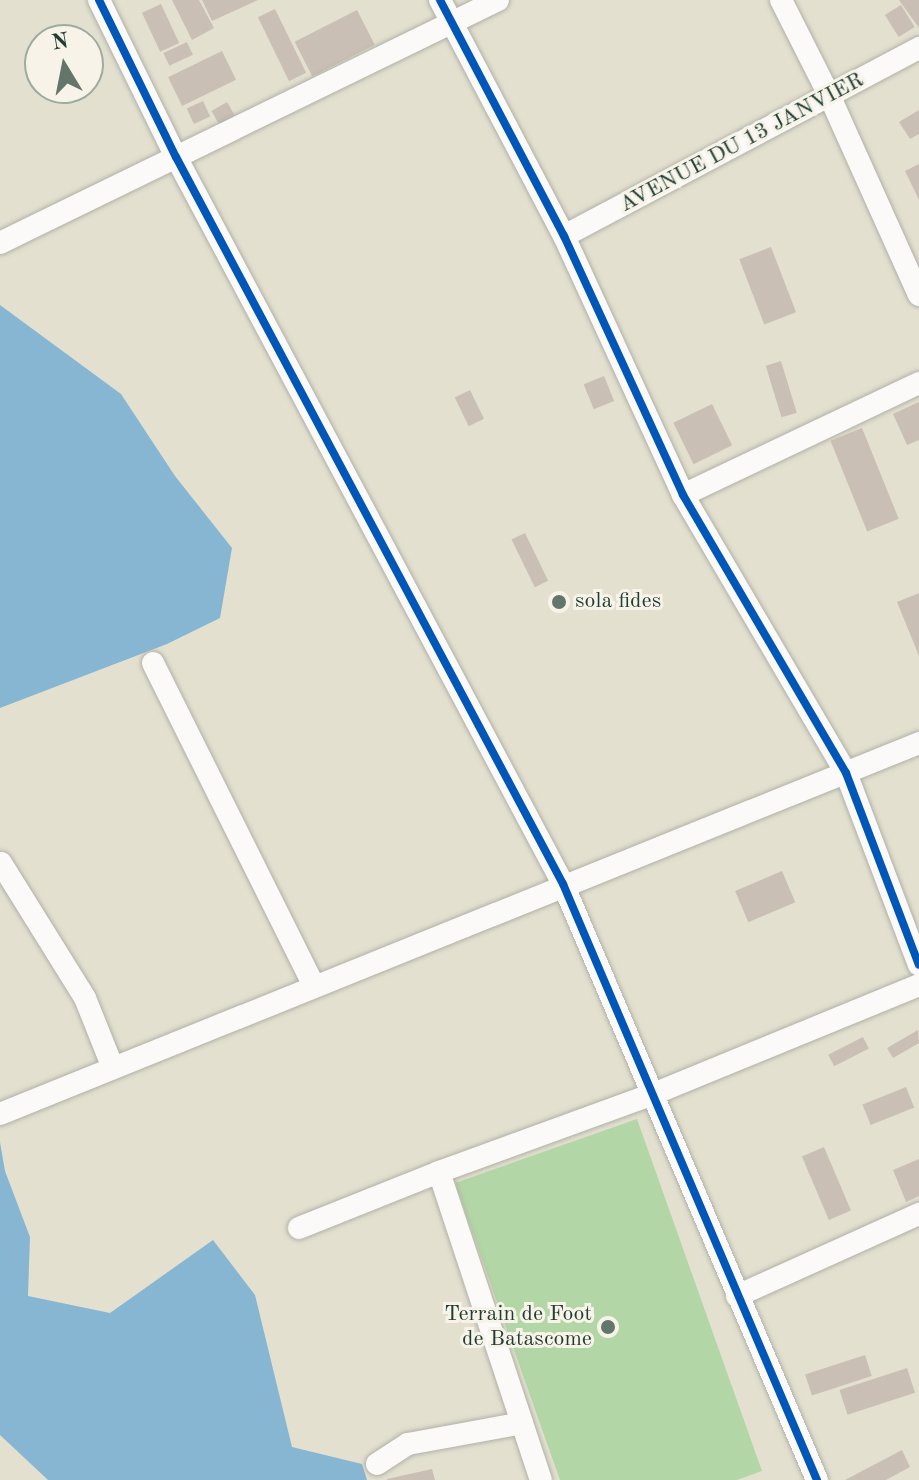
<!DOCTYPE html>
<html>
<head>
<meta charset="utf-8">
<style>
  body { margin:0 }
  #map { position:relative; width:919px; height:1480px; overflow:hidden; background:#e3e0d0; font-family:"Old Standard TT",serif }
  div>[style] { position:absolute }
  [style*='--x'] { left:calc(var(--x)*1px); top:calc(var(--y)*1px); width:calc(var(--w)*1px); rotate:calc(var(--a)*1deg) }
  .green>* { inset:0; background:#b3d6a6 }
  .water>* { inset:0; background:#87b6d3 }
  .building>* { inset:0; background:#cabfb4; transform-origin:0 0 }
  .roads { filter:drop-shadow(0 0 2px #b0b1a6) drop-shadow(0 0 2px #b0b1a6) }
  .street>* { height:22px; margin:-11px; padding:0 11px; transform-origin:11px; border-radius:11px; background:#fbfaf8 }
  .cycleway>* { height:8px; margin:-4px; padding:0 4px; transform-origin:4px; border-radius:4px; background:#0057b8 }
  .dots>* { width:22px; height:22px; translate:-50% -50%; box-sizing:border-box; border:4px solid #f7f3e8; border-radius:50% }
  span { translate:-50% -50%; white-space:nowrap; text-align:center; line-height:1.15; -webkit-text-stroke:6px #f7f3e8; paint-order:stroke }
  .street-label { font-size:22px; color:#1f3d34 }
  .poi-label { font-size:22px; color:#1f3d34 }
  .left { translate:0 -50%; text-align:left }
  .right { translate:-100% -50%; text-align:right }
  .north { position:absolute; left:24px; top:24px; width:80px; height:80px; box-sizing:border-box; background:#f7f3e8; border:2px solid #a1aaa0; border-radius:50%; rotate:350deg; font-size:22px; font-weight:700; line-height:32px; text-align:center; color:#1f3d34 }
  .north::after { content:''; display:block; margin:auto; width:28px; height:36px; background:#64766b; clip-path:polygon(50% 0,100% 100%,50% 72%,0 100%) }
</style>
</head>
<body>
<div id="map">
  <div class="green">
    <i style="clip-path:polygon(637px 1119px,762px 1471px,737px 1480px,560px 1480px,455px 1183px)"></i>
  </div>
  <div class="water">
    <i style="clip-path:polygon(0 305px,121px 394px,175px 476px,232px 548px,220px 618px,167px 644px,0 708px)"></i>
    <i style="clip-path:polygon(0 1142px,5px 1171px,30px 1237px,28px 1296px,110px 1313px,213px 1240px,255px 1295px,292px 1447px,362px 1464px,367px 1480px,48px 1480px,0 1435px)"></i>
  </div>
  <div class="building">
    <i style="clip-path:polygon(172px 0,199px 0,214px 28px,192px 40px)"></i>
    <i style="clip-path:polygon(202px 0,258px 0,212px 21px)"></i>
    <i style="clip-path:polygon(899px 0,919px 0,919px 28px)"></i>
    <i style="left:161px;top:4px;width:43px;height:21px;rotate:65deg"></i>
    <i style="left:901px;top:5px;width:26px;height:19px;rotate:58deg"></i>
    <i style="left:275px;top:9px;width:71px;height:19px;rotate:64deg"></i>
    <i style="left:357px;top:10px;width:39px;height:70px;rotate:63deg"></i>
    <i style="left:187px;top:42px;width:14px;height:26px;rotate:65deg"></i>
    <i style="left:222px;top:51px;width:32px;height:60px;rotate:64deg"></i>
    <i style="left:203px;top:101px;width:17px;height:18px;rotate:65deg"></i>
    <i style="left:227px;top:102px;width:16px;height:18px;rotate:60deg"></i>
    <i style="clip-path:polygon(919px 110px,919px 134px,910px 139px,899px 122px)"></i>
    <i style="clip-path:polygon(919px 164px,919px 200px,905px 171px)"></i>
    <i style="left:771px;top:247px;width:70px;height:34px;rotate:69deg"></i>
    <i style="left:781px;top:361px;width:54px;height:16px;rotate:73deg"></i>
    <i style="left:604px;top:376px;width:27px;height:22px;rotate:68deg"></i>
    <i style="left:470px;top:390px;width:32px;height:17px;rotate:64deg"></i>
    <i style="clip-path:polygon(919px 402px,919px 440px,907px 445px,893px 414px)"></i>
    <i style="left:712px;top:404px;width:46px;height:43px;rotate:64deg"></i>
    <i style="left:862px;top:428px;width:98px;height:34px;rotate:68deg"></i>
    <i style="left:525px;top:533px;width:53px;height:15px;rotate:64deg"></i>
    <i style="clip-path:polygon(919px 593px,919px 656px,897px 602px)"></i>
    <i style="left:782px;top:871px;width:34px;height:51px;rotate:67deg"></i>
    <i style="clip-path:polygon(918px 1030px,919px 1043px,893px 1058px,887px 1048px)"></i>
    <i style="left:863px;top:1037px;width:13px;height:39px;rotate:63deg"></i>
    <i style="left:906px;top:1087px;width:22px;height:47px;rotate:68deg"></i>
    <i style="left:824px;top:1147px;width:69px;height:24px;rotate:67deg"></i>
    <i style="clip-path:polygon(919px 1159px,919px 1196px,906px 1202px,893px 1170px)"></i>
    <i style="left:865px;top:1355px;width:22px;height:63px;rotate:72deg"></i>
    <i style="left:907px;top:1368px;width:26px;height:71px;rotate:72deg"></i>
    <i style="clip-path:polygon(902px 1450px,910px 1467px,886px 1480px,845px 1480px)"></i>
    <i style="clip-path:polygon(432px 1469px,435px 1480px,387px 1480px,387px 1479px)"></i>
  </div>
  <div class="roads">
    <div class="street">
      <i style="--x:99;--y:0;--w:175;--a:63.9"></i>
      <i style="--x:176;--y:157;--w:824;--a:61.97"></i>
      <i style="--x:563;--y:884;--w:648;--a:66.92"></i>
      <i style="--x:440;--y:0;--w:267;--a:62.3"></i>
      <i style="--x:564;--y:236;--w:285;--a:65.3"></i>
      <i style="--x:683;--y:495;--w:322;--a:59.6"></i>
      <i style="--x:846;--y:773;--w:205;--a:69.2"></i>
      <i style="--x:781;--y:0;--w:109;--a:63.2"></i>
      <i style="--x:830;--y:97;--w:217;--a:65.8"></i>
      <i style="--x:564;--y:236;--w:402;--a:-27.9"></i>
      <i style="--x:0;--y:243;--w:554;--a:-26.01"></i>
      <i style="--x:683;--y:495;--w:261;--a:-25.4"></i>
      <i style="--x:153;--y:663;--w:361;--a:63.5"></i>
      <i style="--x:1;--y:863;--w:159;--a:58.1"></i>
      <i style="--x:85;--y:998;--w:75;--a:68.2"></i>
      <i style="--x:0;--y:1114;--w:991;--a:-21.98"></i>
      <i style="--x:439;--y:1172;--w:324;--a:71.7"></i>
      <i style="--x:299;--y:1228;--w:151;--a:-21.8"></i>
      <i style="--x:439;--y:1172;--w:226;--a:-20"></i>
      <i style="--x:651;--y:1095;--w:290;--a:-22.3"></i>
      <i style="--x:737;--y:1296;--w:200;--a:-24.3"></i>
      <i style="--x:377;--y:1464;--w:37;--a:-33"></i>
      <i style="--x:408;--y:1444;--w:116;--a:-10.4"></i>
    </div>
  </div>
  <div class="cycleway">
    <i style="--x:99;--y:0;--w:175;--a:63.9"></i>
    <i style="--x:176;--y:157;--w:824;--a:61.97"></i>
    <i style="--x:563;--y:884;--w:648;--a:66.92"></i>
    <i style="--x:440;--y:0;--w:267;--a:62.3"></i>
    <i style="--x:564;--y:236;--w:285;--a:65.3"></i>
    <i style="--x:683;--y:495;--w:322;--a:59.6"></i>
    <i style="--x:846;--y:773;--w:205;--a:69.2"></i>
  </div>
  <div class="dots">
    <i style="left:559px;top:602px;background:#64766b"></i>
    <i style="left:608px;top:1327px;background:#64766b"></i>
  </div>
  <div class="street-label">
    <span style="left:742px;top:143px;rotate:-28deg">AVENUE DU 13 JANVIER</span>
  </div>
  <div class="poi-label">
    <span class="left" style="left:575px;top:602px">sola fides</span>
    <span class="right" style="left:592px;top:1327px">Terrain de Foot<br>de Batascome</span>
  </div>
  <div class="north">N</div>
</div>
</body>
</html>
